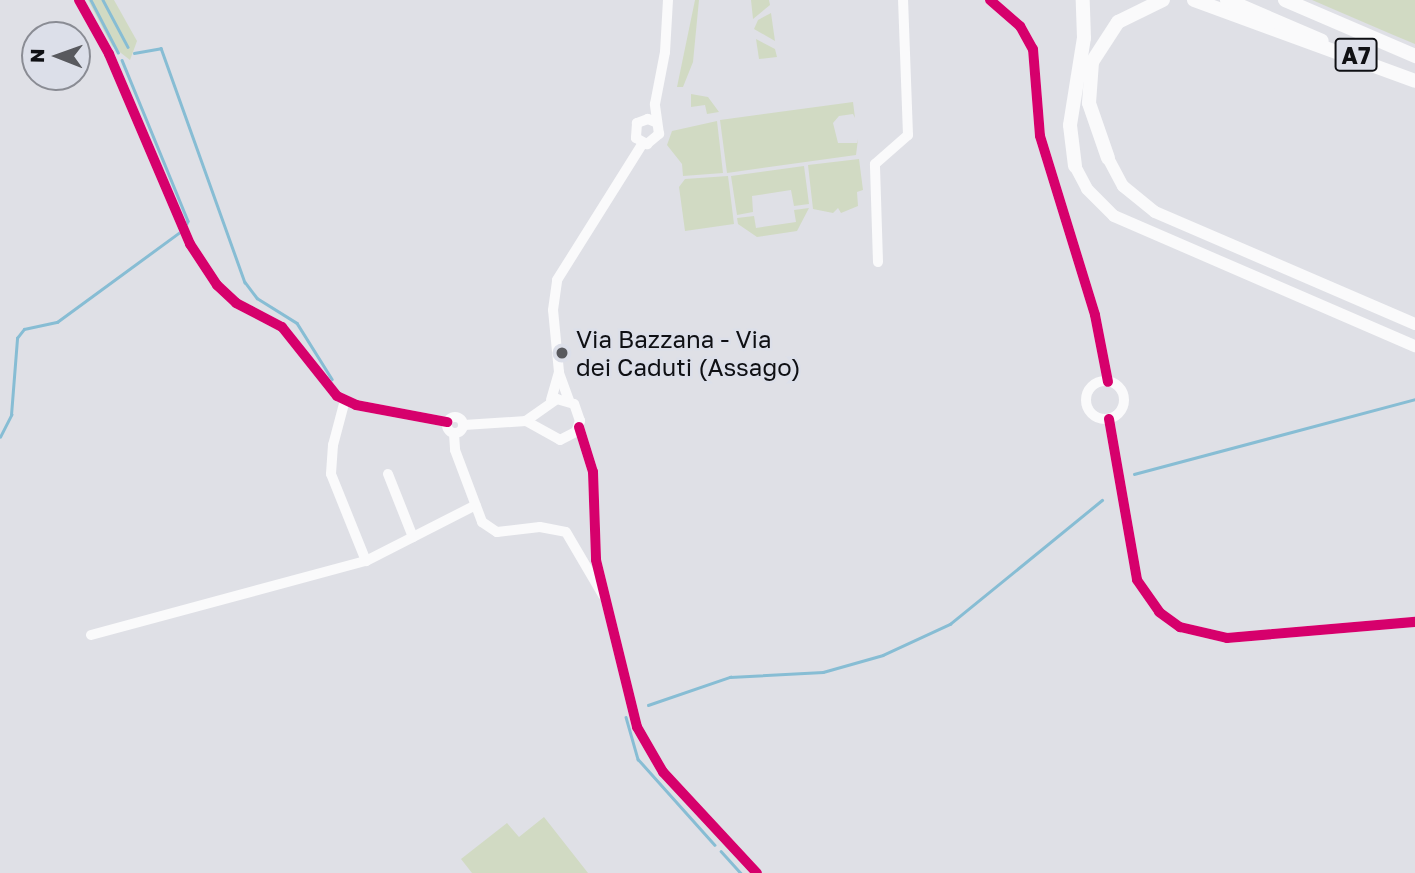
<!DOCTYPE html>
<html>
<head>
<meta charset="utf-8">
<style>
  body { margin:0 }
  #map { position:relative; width:1415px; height:873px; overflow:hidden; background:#dfe0e6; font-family:"Golos Text",sans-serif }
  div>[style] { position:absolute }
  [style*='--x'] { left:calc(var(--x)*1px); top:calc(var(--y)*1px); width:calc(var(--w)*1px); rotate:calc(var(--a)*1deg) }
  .green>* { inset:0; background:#d1dac3 }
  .stream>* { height:2.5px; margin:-1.25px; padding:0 1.25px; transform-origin:1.25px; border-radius:1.25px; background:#87bdd4 }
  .minor>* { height:10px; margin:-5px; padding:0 5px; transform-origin:5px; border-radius:5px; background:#fafafb }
  .minor>.ring { margin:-5px; padding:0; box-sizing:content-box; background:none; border:10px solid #fafafb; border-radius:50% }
  .major>* { height:12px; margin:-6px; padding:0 6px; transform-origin:6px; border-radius:6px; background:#fafafb }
  .highway>* { height:14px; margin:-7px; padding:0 7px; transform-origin:7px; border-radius:7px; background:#fafafb }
  .cycleway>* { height:10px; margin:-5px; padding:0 5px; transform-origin:5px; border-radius:5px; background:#d6006c }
  .dots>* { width:19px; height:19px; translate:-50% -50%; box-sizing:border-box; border:4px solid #dcdfe9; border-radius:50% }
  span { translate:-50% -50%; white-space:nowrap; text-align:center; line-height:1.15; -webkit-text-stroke:5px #dcdfe9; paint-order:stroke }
  .shield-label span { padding:2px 5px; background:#dcdfe9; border:2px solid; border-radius:5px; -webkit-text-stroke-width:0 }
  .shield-label { font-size:23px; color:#0f1014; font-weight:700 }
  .poi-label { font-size:24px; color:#0f1014 }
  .left { translate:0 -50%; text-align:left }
  .north { position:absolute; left:21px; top:21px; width:70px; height:70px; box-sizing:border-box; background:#dcdfe9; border:2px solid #8a8c94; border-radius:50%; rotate:271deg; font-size:19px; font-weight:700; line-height:28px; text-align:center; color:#0f1014 }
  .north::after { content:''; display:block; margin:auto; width:24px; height:32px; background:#58595e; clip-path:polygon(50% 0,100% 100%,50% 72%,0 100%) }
</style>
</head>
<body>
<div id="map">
  <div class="green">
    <i style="clip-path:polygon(88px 0,114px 0,137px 41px,130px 60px,112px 46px)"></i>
    <i style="clip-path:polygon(695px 0,699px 0,693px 62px,683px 87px,677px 87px)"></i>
    <i style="clip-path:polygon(751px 0,769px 0,770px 5px,753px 19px)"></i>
    <i style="clip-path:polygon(1312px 0,1415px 0,1415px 44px,1391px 34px)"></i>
    <i style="clip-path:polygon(771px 13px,775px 41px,754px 29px,758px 20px)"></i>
    <i style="clip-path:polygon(756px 39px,775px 49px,777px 57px,759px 59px)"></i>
    <i style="clip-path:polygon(691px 94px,708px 97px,719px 112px,707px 114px,705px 105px,691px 107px)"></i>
    <i style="clip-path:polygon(853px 102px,855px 118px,853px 114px,839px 116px,833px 123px,838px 143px,857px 143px,858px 139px,856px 155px,727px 173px,720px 120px)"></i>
    <i style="clip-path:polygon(717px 121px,723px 173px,683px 176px,682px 164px,667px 145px,672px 131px)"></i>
    <i style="clip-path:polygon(859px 159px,863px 190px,857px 192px,858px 206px,841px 213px,838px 208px,833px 213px,813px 209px,808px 165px)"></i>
    <i style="clip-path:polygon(804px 166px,809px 204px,794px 206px,791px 190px,752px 196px,753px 212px,737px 215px,731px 176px)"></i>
    <i style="clip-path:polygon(728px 176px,734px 224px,685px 231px,679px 187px,685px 179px)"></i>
    <i style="clip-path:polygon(809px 208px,797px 231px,757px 237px,738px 224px,737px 218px,754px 216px,756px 228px,796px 222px,794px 210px)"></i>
    <i style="clip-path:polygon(544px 817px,588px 873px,472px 873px,461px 859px,507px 823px,519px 837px)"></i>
  </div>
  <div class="stream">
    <i style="--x:91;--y:0;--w:59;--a:62.6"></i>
    <i style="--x:103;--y:0;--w:53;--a:62"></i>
    <i style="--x:134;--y:53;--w:27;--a:-10"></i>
    <i style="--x:161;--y:48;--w:249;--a:70.3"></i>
    <i style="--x:245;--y:282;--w:20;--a:53"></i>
    <i style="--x:257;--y:298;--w:47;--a:32"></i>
    <i style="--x:297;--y:323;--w:66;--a:58"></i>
    <i style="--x:122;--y:60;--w:174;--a:67.7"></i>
    <i style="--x:188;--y:221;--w:5;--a:112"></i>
    <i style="--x:0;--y:437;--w:25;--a:-63"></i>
    <i style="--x:11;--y:415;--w:77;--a:-85.5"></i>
    <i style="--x:17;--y:338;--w:11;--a:-52"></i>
    <i style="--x:24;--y:329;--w:34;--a:-12"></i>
    <i style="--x:57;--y:322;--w:152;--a:-36.2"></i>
    <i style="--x:1134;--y:474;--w:291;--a:-14.9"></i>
    <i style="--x:648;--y:705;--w:87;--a:-18.9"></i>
    <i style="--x:730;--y:677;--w:93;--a:-3.1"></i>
    <i style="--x:823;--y:672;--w:62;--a:-15.8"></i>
    <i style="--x:883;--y:655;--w:74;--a:-24.8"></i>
    <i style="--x:950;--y:624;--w:196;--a:-39.2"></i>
    <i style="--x:626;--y:717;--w:44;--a:74.1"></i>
    <i style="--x:638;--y:759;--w:115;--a:48.2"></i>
    <i style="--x:721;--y:851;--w:30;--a:48"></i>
  </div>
  <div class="minor">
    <i style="--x:79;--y:0;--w:62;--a:60.9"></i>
    <i style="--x:109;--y:54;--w:207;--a:66.9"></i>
    <i style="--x:190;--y:244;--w:49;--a:56.6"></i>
    <i style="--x:217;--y:285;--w:26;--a:43"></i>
    <i style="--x:236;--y:303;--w:52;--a:27.6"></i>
    <i style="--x:282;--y:327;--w:88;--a:51.4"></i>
    <i style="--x:337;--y:396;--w:21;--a:25"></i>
    <i style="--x:356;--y:405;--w:93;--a:10.6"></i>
    <i style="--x:990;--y:0;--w:40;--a:41"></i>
    <i style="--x:1020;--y:26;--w:26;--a:61"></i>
    <i style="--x:1033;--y:49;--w:87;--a:85.4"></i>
    <i style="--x:1040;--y:136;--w:187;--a:72.9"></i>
    <i style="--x:1095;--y:315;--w:68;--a:79"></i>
    <i style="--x:655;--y:122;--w:8;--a:-157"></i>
    <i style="--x:648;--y:119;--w:12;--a:160"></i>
    <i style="--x:637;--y:123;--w:15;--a:94"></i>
    <i style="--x:636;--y:138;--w:13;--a:29"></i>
    <i style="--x:647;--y:144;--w:16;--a:-40"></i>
    <i style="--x:659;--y:134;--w:30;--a:-98"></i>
    <i style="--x:655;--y:104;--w:53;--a:-79.1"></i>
    <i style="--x:665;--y:52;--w:52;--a:-86.7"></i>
    <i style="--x:878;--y:262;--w:98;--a:-91.8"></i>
    <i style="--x:875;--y:164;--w:44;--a:-41.3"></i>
    <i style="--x:908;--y:135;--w:135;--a:-92.1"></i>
    <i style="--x:559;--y:373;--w:29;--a:70"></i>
    <i class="ring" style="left:1086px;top:381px;width:28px;height:28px"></i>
    <i style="--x:345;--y:400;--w:47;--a:104.9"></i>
    <i style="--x:333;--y:445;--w:29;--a:94"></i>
    <i style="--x:331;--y:474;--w:94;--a:68.1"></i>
    <i style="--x:366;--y:561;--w:123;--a:-27"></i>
    <i style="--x:551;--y:400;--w:29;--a:-74"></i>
    <i style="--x:559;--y:372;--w:62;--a:-95.5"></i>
    <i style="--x:553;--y:310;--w:30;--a:-82"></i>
    <i style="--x:557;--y:280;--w:162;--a:-57.9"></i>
    <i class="ring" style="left:447px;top:417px;width:6px;height:6px"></i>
    <i style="--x:1109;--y:419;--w:163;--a:80.1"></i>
    <i style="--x:1137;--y:580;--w:39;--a:55"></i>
    <i style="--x:1159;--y:612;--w:26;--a:36"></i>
    <i style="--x:1180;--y:627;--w:48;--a:13.2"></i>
    <i style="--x:1227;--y:638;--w:189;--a:-4.9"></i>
    <i style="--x:464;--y:425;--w:62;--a:-3.7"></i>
    <i style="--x:526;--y:421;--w:39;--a:29"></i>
    <i style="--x:560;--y:440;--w:18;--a:-27"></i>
    <i style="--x:576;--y:432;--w:12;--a:-70"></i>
    <i style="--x:580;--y:421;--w:18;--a:-109"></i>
    <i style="--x:574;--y:404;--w:18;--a:-164"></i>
    <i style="--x:557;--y:399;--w:38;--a:145"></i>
    <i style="--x:579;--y:427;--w:47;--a:72.7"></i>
    <i style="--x:593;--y:472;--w:88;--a:88"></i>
    <i style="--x:596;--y:560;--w:172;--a:76.2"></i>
    <i style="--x:637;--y:727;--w:52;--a:60"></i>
    <i style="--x:663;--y:772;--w:138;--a:47.1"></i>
    <i style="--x:454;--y:434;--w:16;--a:86"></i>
    <i style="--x:455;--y:450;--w:77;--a:69.4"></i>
    <i style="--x:482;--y:522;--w:18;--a:34"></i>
    <i style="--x:497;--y:532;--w:43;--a:-6.6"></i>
    <i style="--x:540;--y:527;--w:26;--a:11"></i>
    <i style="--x:566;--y:532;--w:73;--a:59.6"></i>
    <i style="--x:388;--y:474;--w:68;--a:68.4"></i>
    <i style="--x:91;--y:635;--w:285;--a:-15.1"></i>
  </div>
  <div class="major">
    <i style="--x:1108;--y:158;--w:32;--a:62"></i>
    <i style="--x:1123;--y:186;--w:41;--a:39.1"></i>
    <i style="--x:1155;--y:212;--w:283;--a:23.3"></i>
    <i style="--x:1075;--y:166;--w:26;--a:62"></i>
    <i style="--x:1087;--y:189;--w:38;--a:45"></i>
    <i style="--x:1114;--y:216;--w:328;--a:23.4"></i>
  </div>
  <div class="highway">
    <i style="--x:1194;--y:0;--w:235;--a:20.1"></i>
    <i style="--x:1227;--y:0;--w:103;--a:23.3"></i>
    <i style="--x:1285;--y:0;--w:142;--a:23.3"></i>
    <i style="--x:1108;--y:158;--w:58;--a:-109.1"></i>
    <i style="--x:1089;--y:103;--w:41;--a:-85.8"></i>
    <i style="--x:1092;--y:62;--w:48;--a:-57"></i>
    <i style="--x:1118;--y:22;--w:50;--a:-26.1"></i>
    <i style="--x:1075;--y:166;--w:41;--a:-97"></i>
    <i style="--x:1070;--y:125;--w:88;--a:-80.9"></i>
    <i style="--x:1084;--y:38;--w:38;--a:-92"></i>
  </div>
  <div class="cycleway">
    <i style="--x:79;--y:0;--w:62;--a:60.9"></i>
    <i style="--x:109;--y:54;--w:207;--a:66.9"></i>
    <i style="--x:190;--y:244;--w:49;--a:56.6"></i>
    <i style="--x:217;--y:285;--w:26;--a:43"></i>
    <i style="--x:236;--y:303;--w:52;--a:27.6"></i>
    <i style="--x:282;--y:327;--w:88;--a:51.4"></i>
    <i style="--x:337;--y:396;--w:21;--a:25"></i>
    <i style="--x:356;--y:405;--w:93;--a:10.6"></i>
    <i style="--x:990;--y:0;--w:40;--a:41"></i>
    <i style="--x:1020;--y:26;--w:26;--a:61"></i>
    <i style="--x:1033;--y:49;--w:87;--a:85.4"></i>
    <i style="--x:1040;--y:136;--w:187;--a:72.9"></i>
    <i style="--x:1095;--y:315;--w:68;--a:79"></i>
    <i style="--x:1109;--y:419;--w:163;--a:80.1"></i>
    <i style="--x:1137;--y:580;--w:39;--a:55"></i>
    <i style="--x:1159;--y:612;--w:26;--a:36"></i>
    <i style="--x:1180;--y:627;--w:48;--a:13.2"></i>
    <i style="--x:1227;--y:638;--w:189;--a:-4.9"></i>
    <i style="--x:579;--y:427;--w:47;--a:72.7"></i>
    <i style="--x:593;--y:472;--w:88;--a:88"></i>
    <i style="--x:596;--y:560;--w:172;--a:76.2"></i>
    <i style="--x:637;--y:727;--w:52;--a:60"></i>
    <i style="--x:663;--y:772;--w:138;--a:47.1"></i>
  </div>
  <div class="dots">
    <i style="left:562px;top:353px;background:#58595e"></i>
  </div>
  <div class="shield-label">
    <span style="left:1356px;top:55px">A7</span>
  </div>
  <div class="poi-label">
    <span class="left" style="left:576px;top:353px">Via Bazzana - Via<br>dei Caduti (Assago)</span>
  </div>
  <div class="north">N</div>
</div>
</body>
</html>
